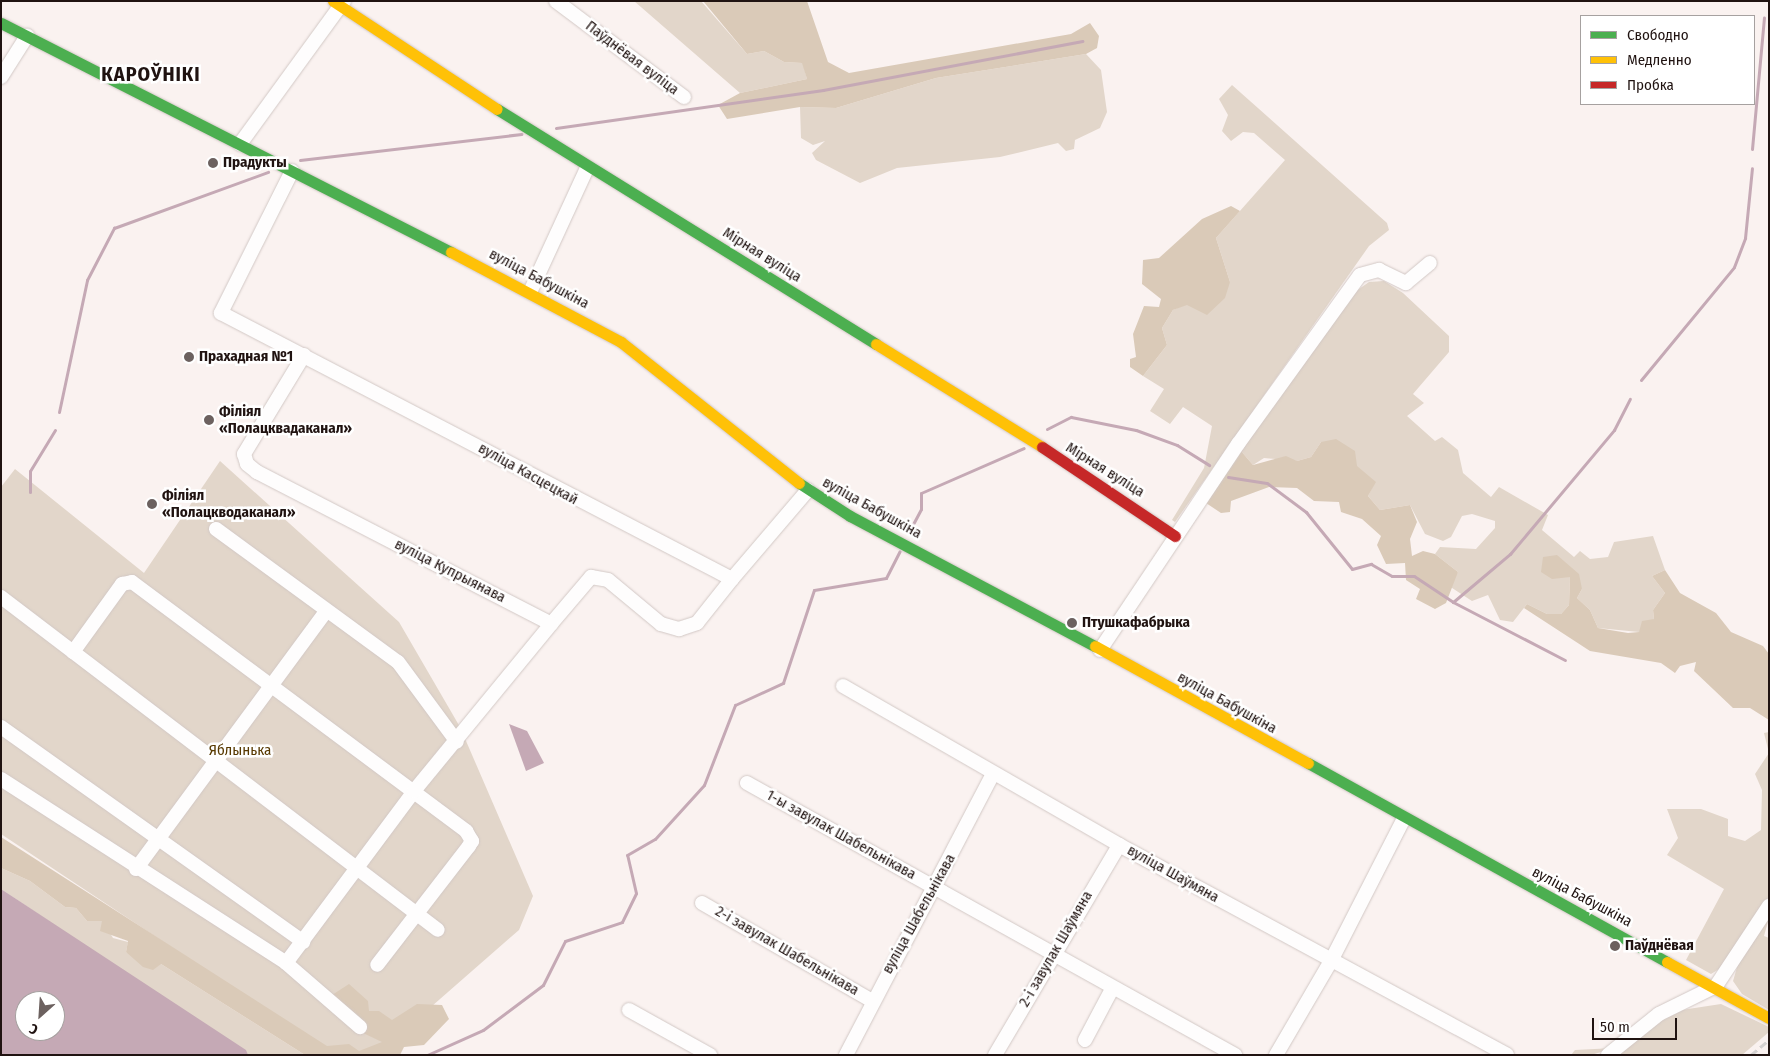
<!DOCTYPE html>
<html>
<head>
<meta charset="utf-8">
<style>
  body { margin:0 }
  #map { position:relative; width:1770px; height:1056px; overflow:hidden; background:#faf2f0; font-family:"Fira Sans Condensed",sans-serif }
  div>[style] { position:absolute }
  [style*='--x'] { left:calc(var(--x)*1px); top:calc(var(--y)*1px); width:calc(var(--w)*1px); rotate:calc(var(--a)*1deg) }
  .green>* { inset:0; background:#e2d6ca }
  .forest>* { inset:0; background:#dacab8 }
  .water>* { inset:0; background:#c5a9b5 }
  .stream>* { height:3px; margin:-1.5px; padding:0 1.5px; transform-origin:1.5px; border-radius:1.5px; background:#c5a9b5 }
  .roads { filter:drop-shadow(0 0 1px #d2c8c5) drop-shadow(0 0 1px #d2c8c5) }
  .street>* { height:14px; margin:-7px; padding:0 7px; transform-origin:7px; border-radius:7px; background:#fefdfd }
  .fast>* { height:11px; margin:-5.5px; padding:0 5.5px; transform-origin:5.5px; border-radius:5.5px; background:#4caf50 }
  .slow>* { height:11px; margin:-5.5px; padding:0 5.5px; transform-origin:5.5px; border-radius:5.5px; background:#ffc107 }
  .jam>* { height:11px; margin:-5.5px; padding:0 5.5px; transform-origin:5.5px; border-radius:5.5px; background:#c62828 }
  .rail>* { height:3px; margin-top:-1.5px; transform-origin:0; background:repeating-linear-gradient(90deg,#d5d2d1 0 8px,transparent 0 12px) }
  .dots>* { width:14px; height:14px; translate:-50% -50%; box-sizing:border-box; border:2px solid #fff; border-radius:50% }
  span { translate:-50% -50%; white-space:nowrap; text-align:center; line-height:1.15; -webkit-text-stroke:5px #fff; paint-order:stroke }
  .street-label { font-size:15px; color:#201311 }
  .poi-label { font-size:15px; color:#201311; font-weight:700 }
  .left { translate:0 -50%; text-align:left }
  .park-label { font-size:15px; color:#583900 }
  .district-label { font-size:20px; color:#201311; font-weight:700; letter-spacing:1px }
  .frame { position:absolute; inset:0; border:2px solid #201311; pointer-events:none }
  .legend { position:absolute; left:1580px; top:15px; width:175px; height:90px; box-sizing:border-box; background:#fff; border:1px solid #a6a1a0; margin:0; padding:6px 9px; list-style:none; font-size:15px; color:#201311 }
  .legend li { display:flex; align-items:center; gap:10px; height:25px }
  .legend b { width:25px; border:1px solid #a6a1a0 }
  .north { position:absolute; left:15px; top:991px; width:50px; height:50px; box-sizing:border-box; background:#fff; border:1px solid #a6a1a0; border-radius:50%; rotate:206deg; font-size:14px; font-weight:700; line-height:20px; text-align:center; color:#201311 }
  .north::after { content:''; display:block; margin:auto; width:18px; height:22px; background:#6c615f; clip-path:polygon(50% 0,100% 100%,50% 72%,0 100%) }
  .scale { position:absolute; left:1592px; top:1018px; width:85px; height:22px; box-sizing:border-box; border:2px solid #201311; border-top:0; padding-left:6px; font-size:15px; line-height:18px; white-space:nowrap; color:#201311; -webkit-text-stroke:4px #fff; paint-order:stroke }
</style>
</head>
<body>
<div id="map">
  <div class="green">
    <i style="clip-path:polygon(634px 1px,701px 1px,747px 54px,764px 51px,784px 62px,803px 63px,807px 79px,740px 93px)"></i>
    <i style="clip-path:polygon(1086px 54px,1101px 70px,1107px 112px,1100px 128px,1075px 140px,1074px 149px,1066px 151px,1058px 143px,1000px 157px,897px 168px,860px 183px,816px 160px,812px 153px,825px 141px,813px 145px,801px 138px,800px 107px,836px 108px,936px 78px)"></i>
    <i style="clip-path:polygon(1232px 85px,1387px 223px,1389px 230px,1369px 246px,1175px 522px,1172px 520px,1204px 468px,1212px 426px,1183px 407px,1170px 424px,1150px 411px,1164px 389px,1143px 376px,1167px 345px,1162px 328px,1173px 310px,1230px 282px,1216px 238px,1285px 160px,1254px 133px,1243px 132px,1231px 141px,1222px 131px,1228px 115px,1219px 99px)"></i>
    <i style="clip-path:polygon(1384px 281px,1403px 293px,1449px 336px,1449px 352px,1413px 394px,1424px 403px,1407px 416px,1435px 441px,1442px 437px,1458px 450px,1463px 473px,1491px 497px,1499px 487px,1548px 515px,1542px 530px,1574px 557px,1580px 551px,1590px 559px,1608px 557px,1614px 542px,1653px 536px,1665px 570px,1652px 576px,1665px 593px,1653px 610px,1654px 619px,1639px 632px,1598px 628px,1590px 610px,1577px 598px,1582px 589px,1570px 577px,1569px 605px,1561px 614px,1547px 614px,1527px 604px,1513px 622px,1500px 620px,1488px 595px,1472px 601px,1449px 586px,1458px 572px,1435px 554px,1440px 547px,1476px 549px,1495px 528px,1495px 521px,1472px 514px,1462px 516px,1451px 537px,1443px 541px,1425px 534px,1410px 505px,1380px 510px,1368px 496px,1375px 482px,1321px 442px,1311px 457px,1297px 461px,1264px 458px,1253px 465px,1241px 451px,1352px 294px,1369px 282px)"></i>
    <i style="clip-path:polygon(220px 461px,399px 622px,460px 727px,533px 896px,519px 930px,376px 1055px,334px 1055px,1px 834px,1px 487px,15px 469px,144px 573px)"></i>
    <i style="clip-path:polygon(1769px 732px,1769px 896px,1724px 966px,1711px 974px,1686px 960px,1724px 889px,1667px 855px,1678px 838px,1667px 809px,1701px 809px,1728px 819px,1728px 836px,1745px 841px,1761px 830px,1762px 790px,1755px 774px,1769px 753px,1764px 733px)"></i>
    <i style="clip-path:polygon(1px 868px,30px 881px,65px 907px,76px 908px,87px 921px,102px 920px,113px 938px,128px 942px,126px 952px,161px 964px,305px 1055px,248px 1055px,1px 889px)"></i>
    <i style="clip-path:polygon(1769px 918px,1764px 936px,1769px 938px,1769px 1010px,1742px 994px,1733px 981px,1738px 964px)"></i>
    <i style="clip-path:polygon(1721px 1004px,1769px 1027px,1769px 1032px,1742px 1055px,1616px 1055px,1642px 1031px,1675px 1011px)"></i>
    <i style="clip-path:polygon(1614px 1048px,1591px 1055px,1571px 1055px,1575px 1050px)"></i>
  </div>
  <div class="forest">
    <i style="clip-path:polygon(703px 1px,807px 1px,828px 62px,849px 73px,1071px 34px,1090px 23px,1099px 36px,1097px 48px,1086px 54px,936px 78px,836px 108px,800px 107px,727px 119px,718px 105px,740px 93px,807px 79px,802px 63px,784px 62px,764px 51px,747px 54px)"></i>
    <i style="clip-path:polygon(1231px 206px,1240px 211px,1216px 238px,1230px 282px,1225px 298px,1207px 315px,1187px 305px,1173px 310px,1162px 328px,1167px 345px,1143px 376px,1130px 367px,1130px 359px,1136px 357px,1133px 334px,1144px 306px,1159px 307px,1161px 299px,1142px 284px,1143px 260px,1159px 258px,1202px 219px)"></i>
    <i style="clip-path:polygon(1336px 439px,1355px 451px,1357px 466px,1376px 482px,1368px 496px,1380px 510px,1410px 505px,1417px 522px,1410px 539px,1412px 556px,1423px 551px,1435px 554px,1458px 572px,1446px 603px,1435px 609px,1416px 599px,1420px 589px,1406px 580px,1405px 563px,1386px 564px,1377px 545px,1381px 536px,1362px 519px,1341px 512px,1339px 502px,1314px 501px,1297px 488px,1269px 487px,1231px 501px,1230px 512px,1221px 513px,1206px 503px,1241px 451px,1253px 465px,1286px 456px,1297px 461px,1311px 457px,1321px 442px)"></i>
    <i style="clip-path:polygon(1557px 555px,1579px 574px,1582px 589px,1577px 598px,1590px 610px,1598px 628px,1628px 633px,1639px 632px,1642px 621px,1654px 619px,1653px 610px,1665px 593px,1652px 576px,1665px 570px,1680px 593px,1716px 613px,1731px 632px,1763px 646px,1769px 654px,1769px 720px,1750px 708px,1733px 708px,1694px 671px,1696px 662px,1680px 666px,1675px 673px,1661px 663px,1590px 651px,1524px 608px,1527px 604px,1547px 614px,1561px 614px,1569px 605px,1570px 577px,1552px 579px,1541px 572px,1543px 557px)"></i>
    <i style="clip-path:polygon(1px 837px,327px 1046px,349px 1044px,359px 1051px,382px 1042px,361px 1032px,332px 995px,349px 984px,368px 1001px,369px 1011px,379px 1011px,392px 1020px,417px 1004px,442px 1005px,449px 1019px,424px 1045px,404px 1047px,400px 1055px,305px 1055px,161px 964px,153px 970px,143px 967px,126px 952px,128px 941px,100px 931px,102px 921px,87px 921px,76px 908px,65px 907px,30px 881px,1px 868px)"></i>
  </div>
  <div class="water">
    <i style="clip-path:polygon(509px 724px,527px 731px,544px 763px,526px 771px)"></i>
    <i style="clip-path:polygon(evenodd,1px 889px,246px 1050px,248px 1055px,1px 1055px,1px 889px,25px 1001px,55px 1001px,55px 1031px,25px 1031px,25px 1001px)"></i>
  </div>
  <div class="stream">
    <i style="--x:556;--y:128;--w:270;--a:-8.1"></i>
    <i style="--x:823;--y:90;--w:264;--a:-10.7"></i>
    <i style="--x:1752;--y:149;--w:132;--a:-84.8"></i>
    <i style="--x:300;--y:160;--w:223;--a:-6.7"></i>
    <i style="--x:1641;--y:380;--w:146;--a:-50.5"></i>
    <i style="--x:1734;--y:267;--w:31;--a:-69"></i>
    <i style="--x:1745;--y:238;--w:70;--a:-84.3"></i>
    <i style="--x:59;--y:412;--w:135;--a:-78"></i>
    <i style="--x:87;--y:280;--w:59;--a:-62.6"></i>
    <i style="--x:114;--y:228;--w:164;--a:-20"></i>
    <i style="--x:1047;--y:429;--w:27;--a:-27"></i>
    <i style="--x:1071;--y:417;--w:66;--a:11.3"></i>
    <i style="--x:1136;--y:430;--w:44;--a:20.1"></i>
    <i style="--x:1177;--y:445;--w:38;--a:32"></i>
    <i style="--x:1228;--y:477;--w:39;--a:9"></i>
    <i style="--x:1267;--y:483;--w:49;--a:36.6"></i>
    <i style="--x:1306;--y:512;--w:73;--a:51.1"></i>
    <i style="--x:1352;--y:569;--w:20;--a:-15"></i>
    <i style="--x:1371;--y:564;--w:24;--a:30"></i>
    <i style="--x:1392;--y:576;--w:22;--a:0"></i>
    <i style="--x:1414;--y:576;--w:47;--a:33.7"></i>
    <i style="--x:1453;--y:602;--w:126;--a:27.4"></i>
    <i style="--x:30;--y:492;--w:21;--a:-90"></i>
    <i style="--x:30;--y:471;--w:48;--a:-58.6"></i>
    <i style="--x:912;--y:526;--w:19;--a:-62"></i>
    <i style="--x:921;--y:509;--w:16;--a:-90"></i>
    <i style="--x:921;--y:493;--w:112;--a:-23.6"></i>
    <i style="--x:1453;--y:602;--w:75;--a:-40.1"></i>
    <i style="--x:1510;--y:554;--w:162;--a:-50"></i>
    <i style="--x:1614;--y:430;--w:35;--a:-63"></i>
    <i style="--x:427;--y:1055;--w:61;--a:-24.1"></i>
    <i style="--x:483;--y:1030;--w:75;--a:-36.9"></i>
    <i style="--x:543;--y:985;--w:49;--a:-63.4"></i>
    <i style="--x:565;--y:941;--w:60;--a:-18.4"></i>
    <i style="--x:622;--y:922;--w:32;--a:-64"></i>
    <i style="--x:636;--y:893;--w:39;--a:-103"></i>
    <i style="--x:627;--y:855;--w:32;--a:-30"></i>
    <i style="--x:655;--y:839;--w:73;--a:-47.8"></i>
    <i style="--x:704;--y:785;--w:86;--a:-68.8"></i>
    <i style="--x:735;--y:705;--w:53;--a:-24.6"></i>
    <i style="--x:783;--y:683;--w:98;--a:-71.6"></i>
    <i style="--x:814;--y:590;--w:73;--a:-9.5"></i>
    <i style="--x:886;--y:578;--w:30;--a:-63"></i>
  </div>
  <div class="roads">
    <div class="street">
      <i style="--x:556;--y:1;--w:160;--a:36.9"></i>
      <i style="--x:1;--y:77;--w:49;--a:-57.6"></i>
      <i style="--x:240;--y:144;--w:177;--a:-54"></i>
      <i style="--x:292;--y:171;--w:159;--a:116.6"></i>
      <i style="--x:221;--y:313;--w:576;--a:27.5"></i>
      <i style="--x:732;--y:579;--w:117;--a:-49.5"></i>
      <i style="--x:531;--y:290;--w:134;--a:-65.3"></i>
      <i style="--x:304;--y:355;--w:116;--a:121.2"></i>
      <i style="--x:244;--y:454;--w:10;--a:73"></i>
      <i style="--x:247;--y:464;--w:13;--a:39"></i>
      <i style="--x:257;--y:472;--w:331;--a:27.3"></i>
      <i style="--x:551;--y:624;--w:62;--a:-49.6"></i>
      <i style="--x:591;--y:577;--w:17;--a:10"></i>
      <i style="--x:608;--y:580;--w:69;--a:39.7"></i>
      <i style="--x:661;--y:624;--w:19;--a:16"></i>
      <i style="--x:679;--y:629;--w:19;--a:-18"></i>
      <i style="--x:697;--y:623;--w:56;--a:-51.5"></i>
      <i style="--x:216;--y:529;--w:225;--a:36.2"></i>
      <i style="--x:398;--y:662;--w:99;--a:53.6"></i>
      <i style="--x:1;--y:597;--w:549;--a:37.31"></i>
      <i style="--x:1100;--y:650;--w:248;--a:-56.2"></i>
      <i style="--x:1238;--y:444;--w:208;--a:-54.2"></i>
      <i style="--x:1360;--y:275;--w:20;--a:-15"></i>
      <i style="--x:1379;--y:270;--w:30;--a:26"></i>
      <i style="--x:1406;--y:283;--w:31;--a:-40"></i>
      <i style="--x:73;--y:652;--w:84;--a:-54.2"></i>
      <i style="--x:122;--y:584;--w:10;--a:-11"></i>
      <i style="--x:132;--y:582;--w:417;--a:36.7"></i>
      <i style="--x:466;--y:831;--w:12;--a:59"></i>
      <i style="--x:472;--y:841;--w:6;--a:121"></i>
      <i style="--x:469;--y:846;--w:150;--a:127.7"></i>
      <i style="--x:843;--y:686;--w:319;--a:29.9"></i>
      <i style="--x:1119;--y:845;--w:441;--a:28.4"></i>
      <i style="--x:1;--y:727;--w:371;--a:35.4"></i>
      <i style="--x:1;--y:779;--w:339;--a:32.8"></i>
      <i style="--x:286;--y:963;--w:98;--a:40.9"></i>
      <i style="--x:747;--y:783;--w:559;--a:29.13"></i>
      <i style="--x:136;--y:869;--w:318;--a:-53.6"></i>
      <i style="--x:702;--y:903;--w:195;--a:29.9"></i>
      <i style="--x:286;--y:963;--w:214;--a:-53.3"></i>
      <i style="--x:414;--y:791;--w:216;--a:-50.6"></i>
      <i style="--x:629;--y:1010;--w:93;--a:29.1"></i>
      <i style="--x:1085;--y:1040;--w:58;--a:-62.1"></i>
      <i style="--x:846;--y:1055;--w:317;--a:-62.4"></i>
      <i style="--x:995;--y:1055;--w:244;--a:-59.4"></i>
      <i style="--x:1276;--y:1055;--w:109;--a:-59.7"></i>
      <i style="--x:1331;--y:961;--w:158;--a:-62.9"></i>
      <i style="--x:1608;--y:1055;--w:65;--a:-38.8"></i>
      <i style="--x:1659;--y:1014;--w:64;--a:-26.2"></i>
      <i style="--x:1716;--y:986;--w:96;--a:-56.5"></i>
    </div>
    <div class="fast">
      <i style="--x:1;--y:23;--w:505;--a:26.97"></i>
      <i style="--x:497;--y:109;--w:446;--a:31.8"></i>
      <i style="--x:799;--y:483;--w:61;--a:32.9"></i>
      <i style="--x:850;--y:516;--w:277;--a:28"></i>
      <i style="--x:1308;--y:763;--w:410;--a:29"></i>
    </div>
    <div class="slow">
      <i style="--x:333;--y:1;--w:196;--a:33.4"></i>
      <i style="--x:451;--y:252;--w:192;--a:27.9"></i>
      <i style="--x:621;--y:342;--w:227;--a:38.4"></i>
      <i style="--x:876;--y:344;--w:195;--a:31.8"></i>
      <i style="--x:1095;--y:646;--w:243;--a:28.8"></i>
      <i style="--x:1667;--y:962;--w:116;--a:28.8"></i>
    </div>
    <div class="jam">
      <i style="--x:1042;--y:447;--w:160;--a:33.8"></i>
    </div>
  </div>
  <div class="rail">
    <i style="--x:1751;--y:1055;--w:23;--a:-40"></i>
  </div>
  <div class="dots">
    <i style="left:213px;top:163px;background:#6c615f"></i>
    <i style="left:189px;top:357px;background:#6c615f"></i>
    <i style="left:209px;top:420px;background:#6c615f"></i>
    <i style="left:152px;top:504px;background:#6c615f"></i>
    <i style="left:1072px;top:623px;background:#6c615f"></i>
    <i style="left:1615px;top:946px;background:#6c615f"></i>
  </div>
  <div class="street-label">
    <span style="left:632px;top:58px;rotate:37deg">Паўднёвая вуліца</span>
    <span style="left:762px;top:255px;rotate:32deg">Мірная вуліца</span>
    <span style="left:539px;top:279px;rotate:28deg">вуліца Бабушкіна</span>
    <span style="left:1105px;top:470px;rotate:32deg">Мірная вуліца</span>
    <span style="left:528px;top:474px;rotate:29deg">вуліца Касцецкай</span>
    <span style="left:872px;top:508px;rotate:29deg">вуліца Бабушкіна</span>
    <span style="left:450px;top:571px;rotate:27deg">вуліца Купрыянава</span>
    <span style="left:1227px;top:703px;rotate:29deg">вуліца Бабушкіна</span>
    <span style="left:841px;top:835px;rotate:29deg">1-ы завулак Шабельнікава</span>
    <span style="left:1173px;top:874px;rotate:29deg">вуліца Шаўмяна</span>
    <span style="left:1582px;top:897px;rotate:28deg">вуліца Бабушкіна</span>
    <span style="left:919px;top:914px;rotate:-61deg">вуліца Шабельнікава</span>
    <span style="left:1056px;top:949px;rotate:-60deg">2-і завулак Шаўмяна</span>
    <span style="left:787px;top:951px;rotate:30deg">2-і завулак Шабельнікава</span>
  </div>
  <div class="poi-label">
    <span class="left" style="left:223px;top:163px">Прадукты</span>
    <span class="left" style="left:199px;top:357px">Прахадная №1</span>
    <span class="left" style="left:219px;top:420px">Філіял<br>«Полацквадаканал»</span>
    <span class="left" style="left:162px;top:504px">Філіял<br>«Полацкводаканал»</span>
    <span class="left" style="left:1082px;top:623px">Птушкафабрыка</span>
    <span class="left" style="left:1625px;top:946px">Паўднёвая</span>
  </div>
  <div class="park-label">
    <span style="left:240px;top:751px">Яблынька</span>
  </div>
  <div class="district-label">
    <span style="left:151px;top:74px">КАРОЎНІКІ</span>
  </div>
  <div class="frame"></div>
  <ul class="legend">
  <li><b style="height:6px;background:#4caf50"></b>Свободно</li>
  <li><b style="height:6px;background:#ffc107"></b>Медленно</li>
  <li><b style="height:6px;background:#c62828"></b>Пробка</li>
  </ul>
  <div class="north">С</div>
  <div class="scale">50 m</div>
</div>
</body>
</html>
